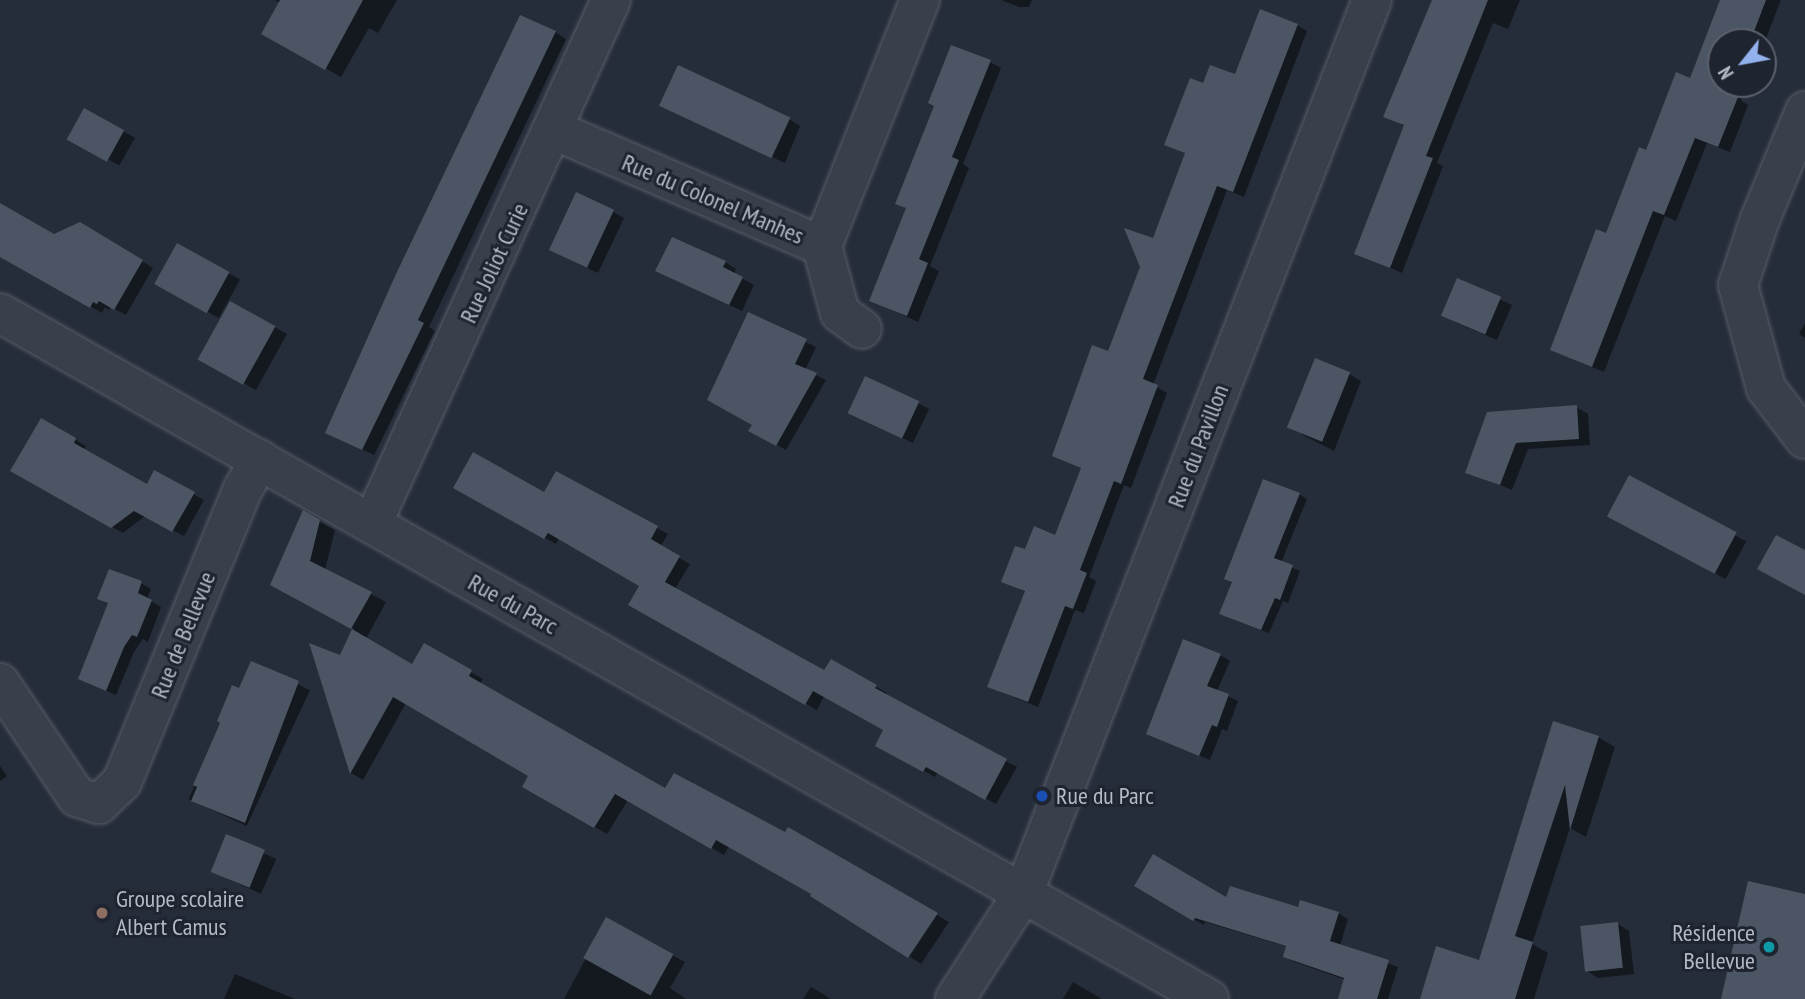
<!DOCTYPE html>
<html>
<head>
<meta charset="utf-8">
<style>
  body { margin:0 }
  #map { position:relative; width:1805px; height:999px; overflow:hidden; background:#262d3a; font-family:"PT Sans Narrow",sans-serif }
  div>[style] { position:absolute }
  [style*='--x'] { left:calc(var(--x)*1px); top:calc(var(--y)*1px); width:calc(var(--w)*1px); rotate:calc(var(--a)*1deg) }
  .shadow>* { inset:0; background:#0007; transform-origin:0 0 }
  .building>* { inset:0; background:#4c5563; transform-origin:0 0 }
  .roads { filter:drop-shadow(0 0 2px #575d69) drop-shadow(0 0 2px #575d69) }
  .minor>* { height:38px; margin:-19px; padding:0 19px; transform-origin:19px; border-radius:19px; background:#393f4b }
  .dots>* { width:19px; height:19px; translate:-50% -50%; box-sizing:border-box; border:4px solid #1e2430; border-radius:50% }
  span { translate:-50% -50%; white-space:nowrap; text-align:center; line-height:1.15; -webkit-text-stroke:6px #1e2430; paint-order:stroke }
  .street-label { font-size:24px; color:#b5bbc6 }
  .poi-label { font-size:24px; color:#b5bbc6 }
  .left { translate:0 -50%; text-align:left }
  .right { translate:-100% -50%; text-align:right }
  .north { position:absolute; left:1707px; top:28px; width:70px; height:70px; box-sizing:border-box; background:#1e2430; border:2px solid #5a606c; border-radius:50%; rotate:239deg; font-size:19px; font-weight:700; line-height:28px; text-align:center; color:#b5bbc6 }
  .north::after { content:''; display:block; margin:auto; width:24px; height:32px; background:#93b1ed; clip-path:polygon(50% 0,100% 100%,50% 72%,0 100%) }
</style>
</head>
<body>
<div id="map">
  <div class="shadow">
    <i style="clip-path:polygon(275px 0,397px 0,378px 33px,369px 28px,341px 77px,263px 33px,280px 3px)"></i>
    <i style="clip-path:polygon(1001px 0,1032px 0,1029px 7px,1019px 7px)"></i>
    <i style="clip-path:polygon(1454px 0,1520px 0,1508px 29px,1493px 23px,1437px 163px,1443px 166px,1402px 273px,1357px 253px,1405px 126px,1385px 116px)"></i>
    <i style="clip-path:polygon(1721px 0,1781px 0,1763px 46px,1763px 42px,1721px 42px,1721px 84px,1747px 84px,1741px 101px,1748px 105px,1730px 152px,1707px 143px,1676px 221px,1665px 216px,1604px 372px,1552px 350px,1647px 152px,1691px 80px)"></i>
    <i style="clip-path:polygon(1297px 25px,1307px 31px,1244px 197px,1227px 190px,1153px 385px,1167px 393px,1131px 488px,1124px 485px,1089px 577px,1096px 581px,1084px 613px,1075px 610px,1038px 707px,999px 691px,989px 686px,1026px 592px,1013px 586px,1026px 551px,1056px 537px,1083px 469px,1054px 455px,1109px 353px,1187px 154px,1166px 144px,1204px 85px,1236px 76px)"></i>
    <i style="clip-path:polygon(555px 32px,566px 39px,429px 327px,435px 331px,374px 455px,339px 439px)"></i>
    <i style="clip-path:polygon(990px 62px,1001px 68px,963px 164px,969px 168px,930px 266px,939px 271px,918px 322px,871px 300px)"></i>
    <i style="left:85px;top:110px;width:57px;height:32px;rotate:29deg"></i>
    <i style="clip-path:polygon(673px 112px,789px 119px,800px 126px,785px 163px)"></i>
    <i style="clip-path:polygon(0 205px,54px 236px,80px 223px,153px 268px,126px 315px,111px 307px,109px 310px,105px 307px,102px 313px,35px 275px,0 247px)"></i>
    <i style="clip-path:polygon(613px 212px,624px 218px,598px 273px,562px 256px)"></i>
    <i style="left:178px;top:245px;width:71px;height:44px;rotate:29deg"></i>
    <i style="clip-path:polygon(725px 262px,736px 269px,734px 274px,754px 285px,742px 311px,669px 277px)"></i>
    <i style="clip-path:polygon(1458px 280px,1512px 305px,1497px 340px,1455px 322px)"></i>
    <i style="left:231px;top:303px;width:64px;height:64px;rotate:29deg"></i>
    <i style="clip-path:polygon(749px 314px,816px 347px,805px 370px,826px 380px,786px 450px,751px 430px,754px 424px)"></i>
    <i style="clip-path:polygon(1805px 323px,1805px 338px,1799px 334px)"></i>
    <i style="clip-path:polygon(1349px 374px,1361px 381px,1334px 451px,1301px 434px)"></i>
    <i style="clip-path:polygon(918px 403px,929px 409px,913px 443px,862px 419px)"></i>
    <i style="clip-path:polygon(1576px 407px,1588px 414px,1590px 445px,1528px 449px,1512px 490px,1468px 472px,1488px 414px)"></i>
    <i style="clip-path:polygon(42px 420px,86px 446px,83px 451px,147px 486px,155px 472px,204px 500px,184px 536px,145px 516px,123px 533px,13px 471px)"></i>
    <i style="left:1630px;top:477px;width:133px;height:43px;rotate:29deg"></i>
    <i style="clip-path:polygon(455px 487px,544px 495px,657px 528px,668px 534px,660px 547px,690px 564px,675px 589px,825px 673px,831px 661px,887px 693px,885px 696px,1017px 767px,996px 804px,938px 772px,935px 777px,878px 745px,886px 730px,824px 696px,817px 710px,641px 611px,642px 585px,559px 537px,556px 544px)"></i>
    <i style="clip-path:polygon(1299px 494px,1307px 499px,1281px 563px,1300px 571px,1288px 603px,1283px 601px,1269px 633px,1229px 618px)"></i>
    <i style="clip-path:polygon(304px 513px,335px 530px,325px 570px,386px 602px,366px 639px,412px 666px,424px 645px,483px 679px,480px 684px,666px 791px,785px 835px,789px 829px,949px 922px,921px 964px,814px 894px,729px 846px,724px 855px,628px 800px,607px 834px,524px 786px,531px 775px,406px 703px,363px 780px,351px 773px,312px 646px,341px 657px,354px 629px,288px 593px)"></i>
    <i style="clip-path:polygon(141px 583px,151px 589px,147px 599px,161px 607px,148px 642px,143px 639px,134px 652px,116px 695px,90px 684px,109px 604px,99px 598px)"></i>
    <i style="clip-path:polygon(1220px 655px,1230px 661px,1217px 691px,1238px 701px,1227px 731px,1222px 729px,1210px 760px,1148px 734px)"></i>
    <i style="left:252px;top:663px;width:64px;height:150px;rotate:25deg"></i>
    <i style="clip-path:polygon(1554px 723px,1598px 737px,1615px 747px,1586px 837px,1570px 828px,1532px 944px,1548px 953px,1534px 999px,1426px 999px,1480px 962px)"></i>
    <i style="clip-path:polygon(0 766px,7px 776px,0 781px)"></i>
    <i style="left:227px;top:837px;width:54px;height:38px;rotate:24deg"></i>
    <i style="clip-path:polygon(1136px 886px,1338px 913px,1348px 919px,1340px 946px,1398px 967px,1388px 999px,1349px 999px,1346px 980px,1295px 962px,1285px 957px,1288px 947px,1205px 922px,1204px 925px)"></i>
    <i style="clip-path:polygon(607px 919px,685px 962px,670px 988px,686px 999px,564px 999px)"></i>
    <i style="clip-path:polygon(1618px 924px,1629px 931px,1634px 974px,1598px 978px,1587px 971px)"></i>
    <i style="clip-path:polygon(235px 974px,295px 999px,224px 999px)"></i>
    <i style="clip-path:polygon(1073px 982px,1102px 999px,1063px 999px)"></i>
    <i style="clip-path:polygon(811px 987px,823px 994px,831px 999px,803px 999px)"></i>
  </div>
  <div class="building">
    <i style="clip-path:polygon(280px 0,363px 0,325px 70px,261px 34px)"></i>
    <i style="clip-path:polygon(1432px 0,1488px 0,1426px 156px,1433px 158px,1390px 268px,1354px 254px,1404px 125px,1383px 117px)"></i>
    <i style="clip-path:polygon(1720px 0,1766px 0,1750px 42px,1721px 42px,1721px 90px,1738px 97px,1718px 147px,1695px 138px,1664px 215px,1653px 211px,1592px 367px,1550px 350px,1596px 229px,1606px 233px,1639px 147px,1646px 150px,1676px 72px,1690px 78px)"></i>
    <i style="clip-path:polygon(1260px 9px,1298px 24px,1233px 192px,1217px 186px,1143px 379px,1158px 385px,1121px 484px,1114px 481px,1080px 570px,1087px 573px,1073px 609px,1065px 606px,1028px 702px,987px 687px,1025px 591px,1001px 582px,1015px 546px,1025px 549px,1034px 526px,1055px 535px,1081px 468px,1052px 456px,1092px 345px,1108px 351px,1140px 267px,1124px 228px,1153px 238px,1185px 153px,1164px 145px,1190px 78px,1203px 83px,1210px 65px,1235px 74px)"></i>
    <i style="clip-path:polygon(520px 15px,556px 31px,418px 320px,424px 323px,362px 450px,325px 433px,396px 274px)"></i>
    <i style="clip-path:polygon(951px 45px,991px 60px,952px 157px,959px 160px,919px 259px,928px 263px,907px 316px,869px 301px,906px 208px,895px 204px,934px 106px,928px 103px)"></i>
    <i style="left:678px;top:65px;width:124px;height:45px;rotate:25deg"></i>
    <i style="left:84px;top:108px;width:46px;height:36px;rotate:29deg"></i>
    <i style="left:576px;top:192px;width:42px;height:64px;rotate:25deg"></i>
    <i style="clip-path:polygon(0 203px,54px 234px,80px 222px,143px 260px,114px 310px,99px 301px,97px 304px,93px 302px,90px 308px,0 257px)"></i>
    <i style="clip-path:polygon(672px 237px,726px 261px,723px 267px,743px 277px,729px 305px,655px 271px)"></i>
    <i style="left:177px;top:243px;width:60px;height:47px;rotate:29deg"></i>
    <i style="left:1457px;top:278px;width:48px;height:41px;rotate:23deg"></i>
    <i style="left:230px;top:301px;width:52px;height:67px;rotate:29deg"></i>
    <i style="clip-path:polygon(748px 312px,807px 339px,795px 364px,817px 373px,776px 446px,748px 431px,752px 425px,707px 400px)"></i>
    <i style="left:1315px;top:358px;width:38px;height:75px;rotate:22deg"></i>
    <i style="left:865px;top:376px;width:60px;height:41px;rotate:25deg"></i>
    <i style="clip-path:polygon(1577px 405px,1579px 439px,1516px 443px,1500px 485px,1465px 473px,1487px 412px)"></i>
    <i style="clip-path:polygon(41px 418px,76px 438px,74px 443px,147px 484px,154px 470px,195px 492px,172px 532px,134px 511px,111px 528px,10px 471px)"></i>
    <i style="clip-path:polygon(473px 452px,544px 492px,556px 471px,658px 526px,651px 539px,680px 556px,665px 582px,824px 670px,831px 659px,877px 685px,875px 688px,1007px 759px,985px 800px,926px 767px,923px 772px,875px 746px,883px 730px,813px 691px,805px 705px,628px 605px,639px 586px,548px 533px,544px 539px,453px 488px)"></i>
    <i style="left:1629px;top:475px;width:122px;height:47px;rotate:28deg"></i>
    <i style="clip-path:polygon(1263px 479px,1300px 493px,1274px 558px,1293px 565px,1280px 600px,1275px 598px,1261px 630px,1219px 614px,1232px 582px,1224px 579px)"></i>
    <i style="clip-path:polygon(303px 510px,320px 520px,310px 561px,372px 592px,351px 629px,270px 585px)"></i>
    <i style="clip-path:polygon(1776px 535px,1805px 550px,1805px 595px,1757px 569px)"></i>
    <i style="clip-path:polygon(109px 569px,142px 581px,138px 593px,152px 600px,137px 637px,132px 635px,124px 647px,106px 691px,78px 679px,108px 603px,97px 599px)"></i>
    <i style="clip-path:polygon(352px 629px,412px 664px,424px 643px,472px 670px,469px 676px,665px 788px,674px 773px,785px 832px,788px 827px,938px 913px,908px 958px,810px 896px,811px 894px,716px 840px,711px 849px,615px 794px,594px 828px,522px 787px,528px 776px,393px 697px,350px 774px,309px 643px,340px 655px)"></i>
    <i style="clip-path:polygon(1183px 639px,1221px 654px,1207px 686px,1229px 694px,1217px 727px,1212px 725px,1199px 756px,1146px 734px)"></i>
    <i style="clip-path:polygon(251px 661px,299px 681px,245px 823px,191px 801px,197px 787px,193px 785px,220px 723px,217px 721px,232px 685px,239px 688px)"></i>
    <i style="clip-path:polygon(1553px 721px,1599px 736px,1570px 830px,1565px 785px,1515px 936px,1533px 942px,1515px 999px,1420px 999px,1436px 946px,1479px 960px)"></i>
    <i style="left:226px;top:834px;width:42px;height:41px;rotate:22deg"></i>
    <i style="clip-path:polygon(1153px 854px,1226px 897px,1230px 886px,1298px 907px,1300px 900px,1339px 912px,1330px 941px,1389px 960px,1377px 999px,1338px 999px,1344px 978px,1283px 957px,1286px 946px,1195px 918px,1193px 921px,1134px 886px)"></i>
    <i style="clip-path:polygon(1748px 881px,1805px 894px,1805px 999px,1721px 999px)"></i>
    <i style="left:606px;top:917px;width:77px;height:47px;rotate:29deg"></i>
    <i style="left:1618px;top:922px;width:46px;height:38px;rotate:84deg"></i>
  </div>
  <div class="roads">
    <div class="minor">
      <i style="--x:1805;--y:111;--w:117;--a:112.6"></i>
      <i style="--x:1760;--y:219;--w:70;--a:108.4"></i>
      <i style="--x:1738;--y:285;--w:107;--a:74.8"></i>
      <i style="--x:1766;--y:388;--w:64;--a:52.6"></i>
      <i style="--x:554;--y:130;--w:292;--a:23.4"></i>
      <i style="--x:822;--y:246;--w:265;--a:-68.3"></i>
      <i style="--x:822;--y:246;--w:69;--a:75"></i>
      <i style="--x:840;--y:313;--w:27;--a:36"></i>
      <i style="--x:0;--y:313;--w:1390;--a:29.57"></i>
      <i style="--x:372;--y:524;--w:576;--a:-65.48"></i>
      <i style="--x:0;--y:683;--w:138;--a:56"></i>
      <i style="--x:77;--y:797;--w:23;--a:18"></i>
      <i style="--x:99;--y:804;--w:32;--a:-44"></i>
      <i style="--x:122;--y:782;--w:317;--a:-67.6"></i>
      <i style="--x:243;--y:489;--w:34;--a:-60"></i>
      <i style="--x:955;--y:999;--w:127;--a:-57.2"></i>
      <i style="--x:1024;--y:892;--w:957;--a:-68.69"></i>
    </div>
  </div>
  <div class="dots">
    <i style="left:1042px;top:796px;background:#1a4fb4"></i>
    <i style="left:102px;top:913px;background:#8d6e63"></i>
    <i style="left:1769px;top:947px;background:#0f9aa8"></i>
  </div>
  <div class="street-label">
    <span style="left:713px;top:199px;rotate:23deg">Rue du Colonel Manhes</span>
    <span style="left:494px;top:263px;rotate:-65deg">Rue Joliot Curie</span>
    <span style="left:1198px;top:446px;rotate:-69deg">Rue du Pavillon</span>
    <span style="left:513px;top:604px;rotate:29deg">Rue du Parc</span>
    <span style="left:183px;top:635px;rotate:-68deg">Rue de Bellevue</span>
  </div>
  <div class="poi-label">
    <span class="left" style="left:1056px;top:796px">Rue du Parc</span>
    <span class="left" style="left:116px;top:913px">Groupe scolaire<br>Albert Camus</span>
    <span class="right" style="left:1755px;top:947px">Résidence<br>Bellevue</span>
  </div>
  <div class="north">N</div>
</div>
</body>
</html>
